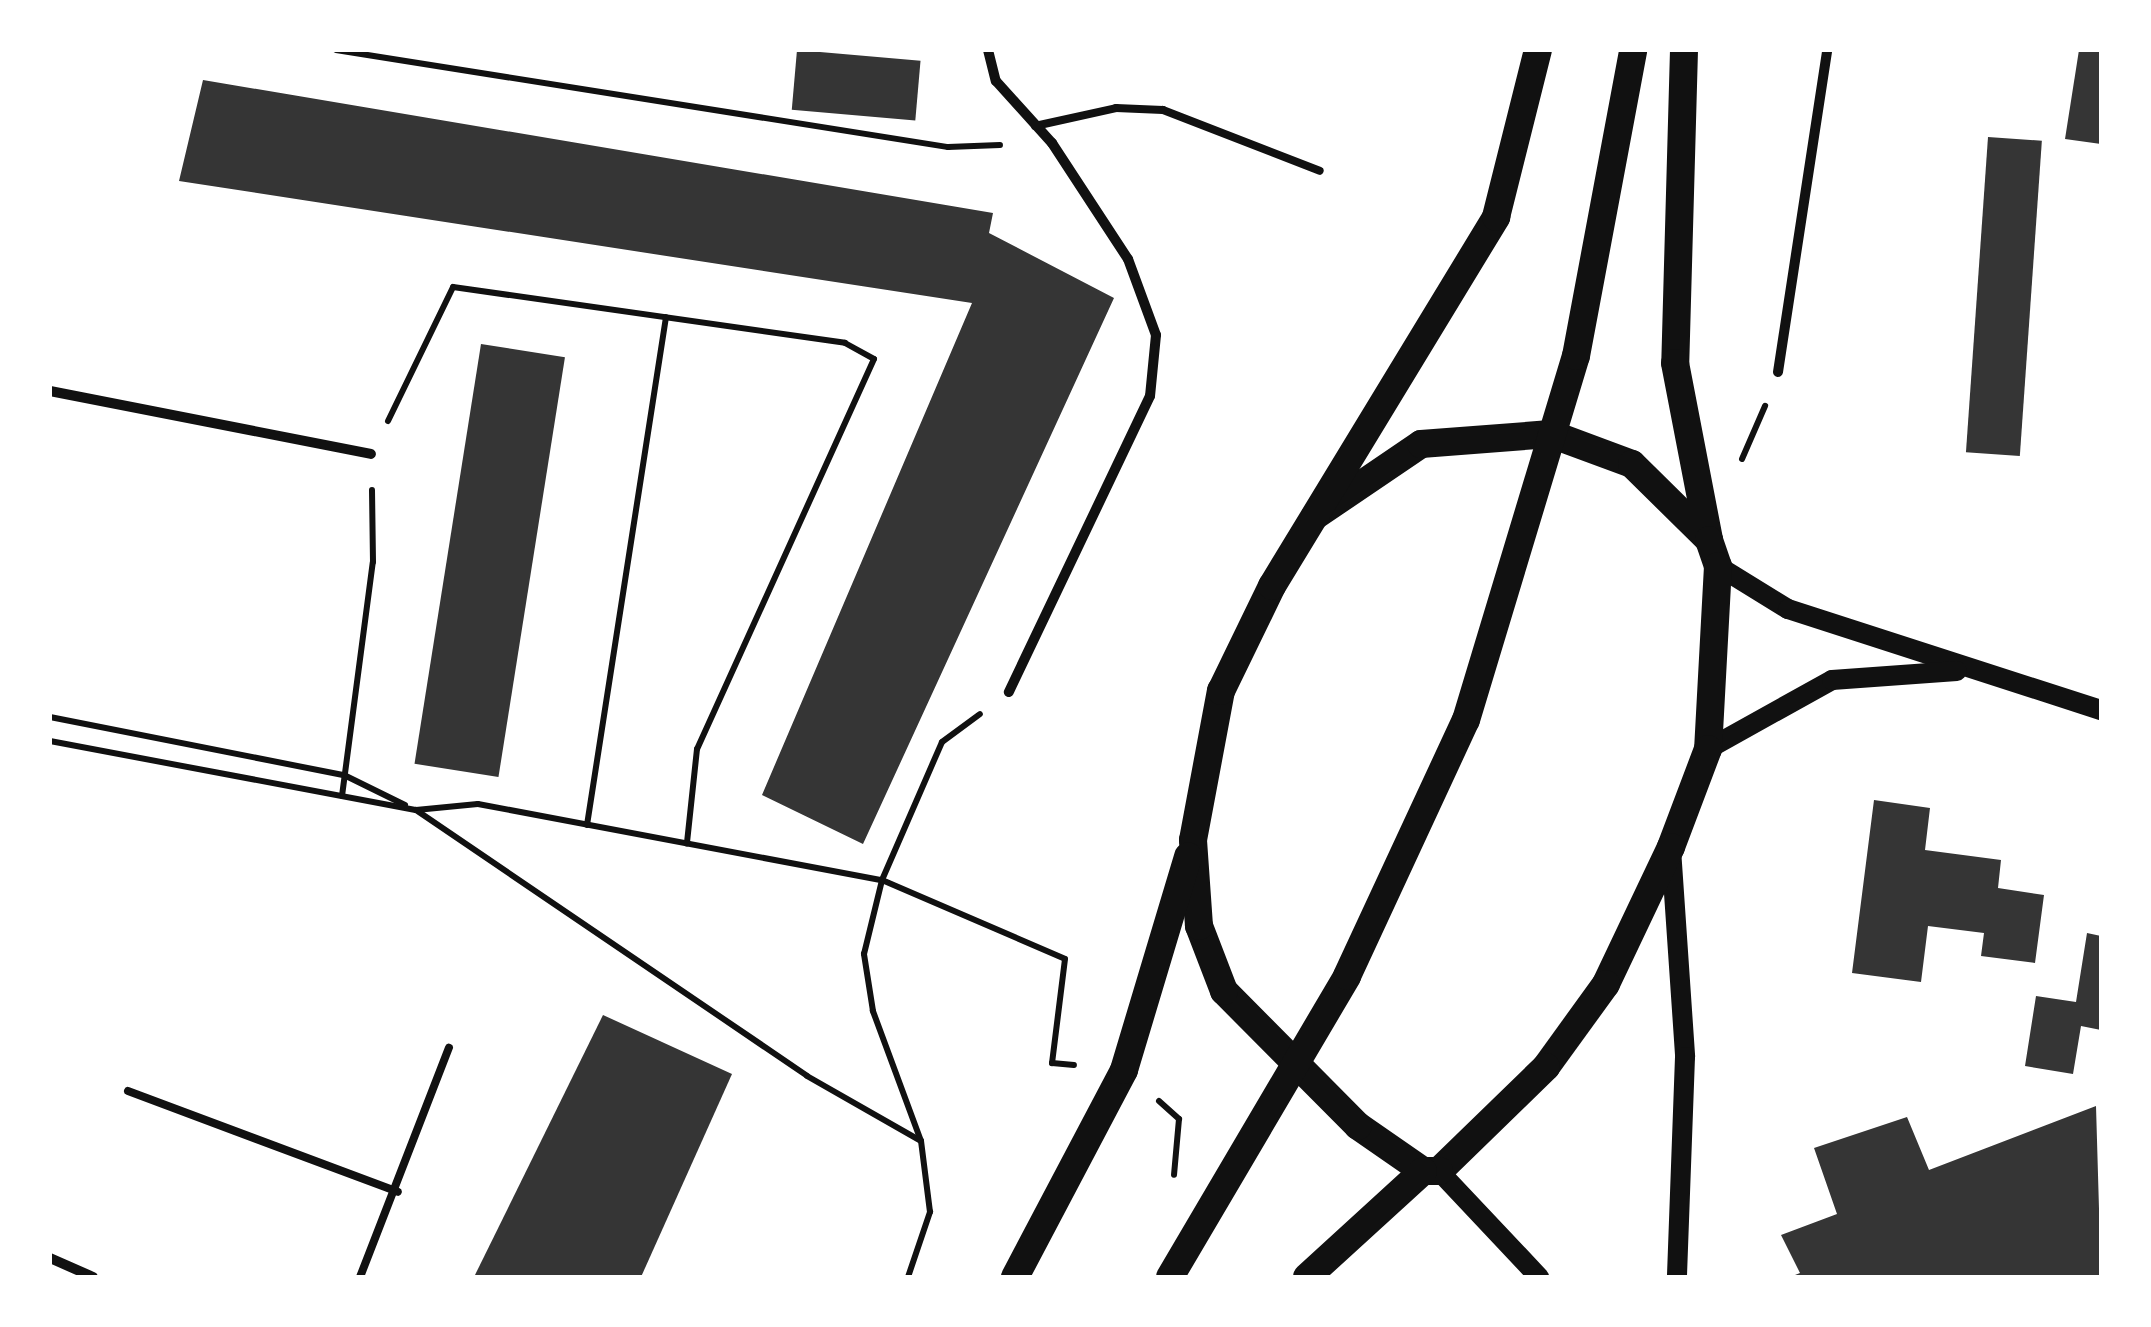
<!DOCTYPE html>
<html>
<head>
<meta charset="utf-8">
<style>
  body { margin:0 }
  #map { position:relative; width:2151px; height:1327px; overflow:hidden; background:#fff; font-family:"Archivo Narrow",sans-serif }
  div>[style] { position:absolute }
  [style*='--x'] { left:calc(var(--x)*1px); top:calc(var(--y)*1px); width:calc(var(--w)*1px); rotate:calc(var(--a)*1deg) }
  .building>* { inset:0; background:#353535; transform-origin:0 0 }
  .path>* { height:6px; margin:-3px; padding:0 3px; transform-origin:3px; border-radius:3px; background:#111 }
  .service>* { height:8px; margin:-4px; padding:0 4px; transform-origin:4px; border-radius:4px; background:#111 }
  .minor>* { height:10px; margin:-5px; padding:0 5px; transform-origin:5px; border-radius:5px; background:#111 }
  .secondary>* { height:20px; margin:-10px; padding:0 10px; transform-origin:10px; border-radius:10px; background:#111 }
  .trunk>* { height:28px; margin:-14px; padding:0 14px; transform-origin:14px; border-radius:14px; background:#111 }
  span { translate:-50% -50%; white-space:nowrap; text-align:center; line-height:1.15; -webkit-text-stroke:8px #fff; paint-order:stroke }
  .frame { position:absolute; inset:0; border:52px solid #fff; pointer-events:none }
</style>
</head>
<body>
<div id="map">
  <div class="building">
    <i style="left:797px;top:50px;width:124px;height:60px;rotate:5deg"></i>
    <i style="clip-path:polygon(2079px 50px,2101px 50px,2101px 144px,2065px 139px)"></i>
    <i style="clip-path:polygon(203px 80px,993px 213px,989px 233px,1114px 298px,863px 844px,762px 795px,972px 303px,179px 181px)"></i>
    <i style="left:1988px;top:137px;width:54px;height:316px;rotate:4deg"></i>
    <i style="left:481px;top:344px;width:85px;height:425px;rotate:9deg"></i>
    <i style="clip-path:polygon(1874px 800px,1930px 808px,1925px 850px,2001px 860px,1998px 888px,2044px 895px,2035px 963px,1981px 956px,1984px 933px,1928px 926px,1921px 982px,1852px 973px)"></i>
    <i style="clip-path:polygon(2087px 933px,2101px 936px,2101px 1030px,2081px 1026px,2073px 1074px,2025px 1066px,2036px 996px,2076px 1002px)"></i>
    <i style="clip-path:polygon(603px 1015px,732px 1074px,641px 1277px,474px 1277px)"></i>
    <i style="clip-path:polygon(2096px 1106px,2101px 1277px,1790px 1277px,1800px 1273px,1781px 1235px,1837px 1214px,1814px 1148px,1907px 1117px,1929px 1170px)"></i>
  </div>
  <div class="path">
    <i style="--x:336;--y:50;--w:620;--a:9.01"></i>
    <i style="--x:948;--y:147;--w:52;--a:-2.2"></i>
    <i style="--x:388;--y:421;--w:149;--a:-64.1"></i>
    <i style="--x:453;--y:287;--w:396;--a:8.1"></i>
    <i style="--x:845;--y:343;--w:33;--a:29"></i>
    <i style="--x:874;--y:359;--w:428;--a:114.4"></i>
    <i style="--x:697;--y:749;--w:95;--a:96.1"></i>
    <i style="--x:1742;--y:459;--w:58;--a:-66.5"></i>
    <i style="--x:50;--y:717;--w:300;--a:11.2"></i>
    <i style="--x:344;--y:775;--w:68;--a:26.2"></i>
    <i style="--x:50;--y:741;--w:372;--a:10.7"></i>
    <i style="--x:416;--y:810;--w:62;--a:-5.5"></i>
    <i style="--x:478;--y:804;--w:411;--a:10.7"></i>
    <i style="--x:882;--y:880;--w:199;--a:23.3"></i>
    <i style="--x:1065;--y:959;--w:105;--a:97.1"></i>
    <i style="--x:1052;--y:1063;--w:22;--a:5"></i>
    <i style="--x:342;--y:796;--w:236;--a:-82.5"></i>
    <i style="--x:373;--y:562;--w:72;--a:-90.8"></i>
    <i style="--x:416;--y:810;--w:473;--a:34.2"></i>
    <i style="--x:807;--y:1076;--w:131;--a:29.7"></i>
    <i style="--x:587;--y:825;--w:514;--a:-81.16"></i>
    <i style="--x:1159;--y:1101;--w:27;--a:42"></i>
    <i style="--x:1179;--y:1119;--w:56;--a:95.1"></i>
    <i style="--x:908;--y:1277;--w:69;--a:-71.3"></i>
    <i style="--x:930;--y:1212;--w:72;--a:-97.2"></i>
    <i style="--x:921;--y:1141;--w:139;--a:-110.3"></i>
    <i style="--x:873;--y:1011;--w:58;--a:-99"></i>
    <i style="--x:864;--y:954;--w:76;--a:-76.3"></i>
    <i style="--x:882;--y:880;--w:150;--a:-66.5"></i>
    <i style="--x:942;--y:742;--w:47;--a:-36.4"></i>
  </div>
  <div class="service">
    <i style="--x:1035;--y:126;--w:83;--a:-12.5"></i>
    <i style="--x:1116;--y:108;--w:47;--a:2.4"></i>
    <i style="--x:1163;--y:110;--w:168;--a:21.2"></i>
    <i style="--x:128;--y:1091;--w:288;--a:20.5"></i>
    <i style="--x:360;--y:1277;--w:246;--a:-68.8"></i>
  </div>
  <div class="minor">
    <i style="--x:988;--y:50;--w:32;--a:76"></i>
    <i style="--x:996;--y:81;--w:84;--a:47.9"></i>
    <i style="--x:1052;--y:143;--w:139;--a:56.8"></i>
    <i style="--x:1128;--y:259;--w:81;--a:69.8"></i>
    <i style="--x:1156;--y:335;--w:61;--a:95.6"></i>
    <i style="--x:1150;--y:396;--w:328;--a:115.5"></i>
    <i style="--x:1778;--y:372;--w:326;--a:-81.3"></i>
    <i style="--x:50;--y:391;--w:327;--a:11.1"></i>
    <i style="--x:50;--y:1258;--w:47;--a:23.8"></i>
  </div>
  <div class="secondary">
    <i style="--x:1718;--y:566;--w:82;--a:31.6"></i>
    <i style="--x:1788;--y:609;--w:329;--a:17.9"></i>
    <i style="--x:1708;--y:749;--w:142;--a:-29.1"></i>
    <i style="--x:1832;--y:680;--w:125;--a:-4.1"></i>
    <i style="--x:1671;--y:849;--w:208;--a:86.1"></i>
    <i style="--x:1685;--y:1057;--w:220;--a:92.1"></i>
    <i style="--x:1439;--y:1171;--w:146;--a:46.7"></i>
  </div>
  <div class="trunk">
    <i style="--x:1684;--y:50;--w:313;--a:91.6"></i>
    <i style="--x:1675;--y:363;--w:180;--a:79.1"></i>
    <i style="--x:1315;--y:516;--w:128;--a:-34.2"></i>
    <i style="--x:1421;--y:444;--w:130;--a:-4.4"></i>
    <i style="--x:1551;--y:434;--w:86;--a:20.3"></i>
    <i style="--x:1632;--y:464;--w:108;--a:44.6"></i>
    <i style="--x:1709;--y:540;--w:28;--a:71"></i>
    <i style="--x:1718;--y:566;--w:183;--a:93.1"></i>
    <i style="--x:1708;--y:749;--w:105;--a:110.7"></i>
    <i style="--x:1671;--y:847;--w:152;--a:115.4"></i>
    <i style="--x:1606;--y:984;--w:102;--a:125.9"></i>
    <i style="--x:1546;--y:1067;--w:149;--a:135.8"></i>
    <i style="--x:1439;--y:1171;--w:16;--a:180"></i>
    <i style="--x:1423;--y:1171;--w:79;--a:-145.3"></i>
    <i style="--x:1358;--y:1126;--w:190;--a:-134.8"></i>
    <i style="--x:1224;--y:991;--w:70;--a:-111"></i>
    <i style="--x:1199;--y:926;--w:86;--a:-94"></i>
    <i style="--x:1193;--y:840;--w:152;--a:-79.4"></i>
    <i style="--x:1221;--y:691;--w:117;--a:-64.1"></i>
    <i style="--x:1272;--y:586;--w:432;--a:-58.7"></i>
    <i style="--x:1496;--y:217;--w:172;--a:-75.9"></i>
    <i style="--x:1015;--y:1277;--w:234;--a:-62.2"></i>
    <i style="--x:1124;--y:1070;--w:223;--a:-73.3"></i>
    <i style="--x:1170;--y:1277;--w:349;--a:-59.5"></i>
    <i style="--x:1347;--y:976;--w:282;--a:-65.1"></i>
    <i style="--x:1466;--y:720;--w:380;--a:-73.2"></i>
    <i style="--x:1576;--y:356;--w:311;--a:-79.4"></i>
    <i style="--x:1307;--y:1277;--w:157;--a:-42.4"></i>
  </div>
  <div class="frame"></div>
</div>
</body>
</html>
